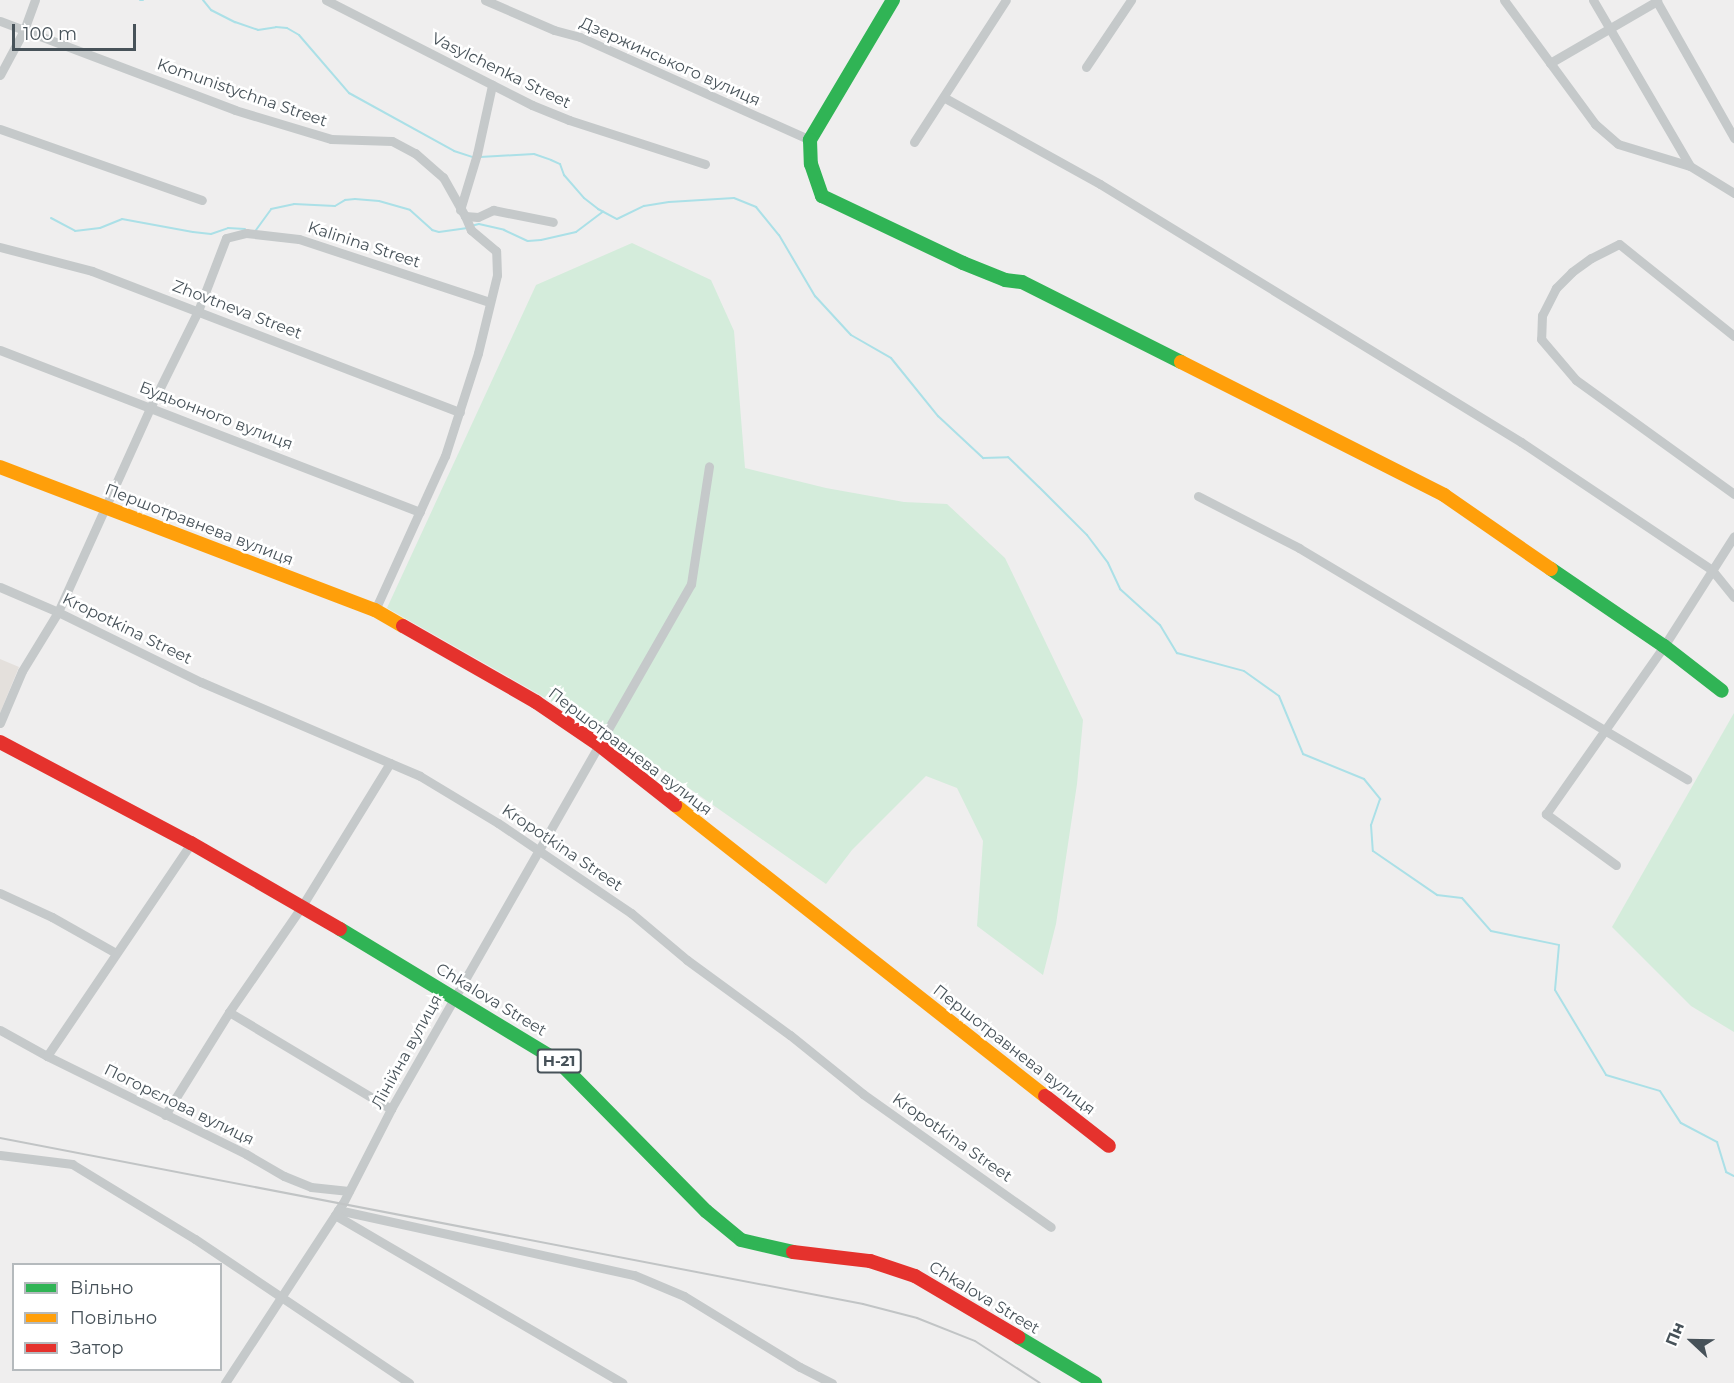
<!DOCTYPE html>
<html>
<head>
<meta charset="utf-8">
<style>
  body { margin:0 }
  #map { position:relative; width:1734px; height:1383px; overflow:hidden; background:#efeeee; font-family:Montserrat,sans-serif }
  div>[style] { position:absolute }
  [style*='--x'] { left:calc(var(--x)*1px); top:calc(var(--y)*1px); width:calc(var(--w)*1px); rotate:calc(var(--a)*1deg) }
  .commercial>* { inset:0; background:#e4e0dc }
  .green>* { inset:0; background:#d4ecdb }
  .stream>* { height:2px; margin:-1px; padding:0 1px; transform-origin:1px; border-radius:1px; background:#abe0e7 }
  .street>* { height:9px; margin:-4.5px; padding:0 4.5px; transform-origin:4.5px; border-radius:4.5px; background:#c5c9ca }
  .fast>* { height:14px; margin:-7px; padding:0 7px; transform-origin:7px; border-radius:7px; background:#30b455 }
  .slow>* { height:14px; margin:-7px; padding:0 7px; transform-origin:7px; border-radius:7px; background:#ff9f0a }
  .jam>* { height:14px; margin:-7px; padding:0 7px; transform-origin:7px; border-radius:7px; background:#e5322d }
  .rail>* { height:2px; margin:-1px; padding:0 1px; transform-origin:1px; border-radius:1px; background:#c1c4c5 }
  span { translate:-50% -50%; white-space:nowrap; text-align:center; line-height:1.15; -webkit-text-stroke:5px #fff; paint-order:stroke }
  .shield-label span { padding:2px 4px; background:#fff; border:2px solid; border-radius:4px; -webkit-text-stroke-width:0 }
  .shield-label { font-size:15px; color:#475259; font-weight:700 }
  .street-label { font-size:16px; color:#475259 }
  .legend { position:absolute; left:12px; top:1263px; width:210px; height:108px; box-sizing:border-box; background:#fff; border:2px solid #b5babd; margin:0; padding:8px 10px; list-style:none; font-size:18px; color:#475259 }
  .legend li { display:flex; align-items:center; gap:12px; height:30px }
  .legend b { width:30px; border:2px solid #b5babd }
  .north { position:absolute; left:1662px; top:1311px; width:60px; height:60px; -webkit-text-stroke:4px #fff; paint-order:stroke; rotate:292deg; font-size:16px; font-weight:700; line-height:24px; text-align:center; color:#475259 }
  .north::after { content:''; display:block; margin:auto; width:21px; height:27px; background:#475259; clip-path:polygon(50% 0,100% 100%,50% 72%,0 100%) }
  .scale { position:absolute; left:12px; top:24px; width:124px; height:27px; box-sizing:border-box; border:3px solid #475259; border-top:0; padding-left:8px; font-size:18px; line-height:21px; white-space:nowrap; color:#475259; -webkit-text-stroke:4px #fff; paint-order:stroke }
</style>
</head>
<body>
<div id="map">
  <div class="commercial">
    <i style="clip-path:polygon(0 659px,19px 667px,0 713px)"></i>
  </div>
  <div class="green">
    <i style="clip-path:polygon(632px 243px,711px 280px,734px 331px,745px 468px,826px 488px,904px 502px,947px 504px,1005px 558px,1083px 720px,1077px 784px,1056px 924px,1043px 975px,977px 926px,983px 841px,957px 788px,926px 776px,852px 850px,826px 884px,623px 742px,387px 608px,536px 285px)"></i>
    <i style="clip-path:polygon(1734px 713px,1734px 1032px,1691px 1006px,1612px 927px)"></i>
  </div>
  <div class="stream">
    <i style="--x:140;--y:0;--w:3;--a:0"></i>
    <i style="--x:203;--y:0;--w:13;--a:51"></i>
    <i style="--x:211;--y:10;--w:27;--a:27"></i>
    <i style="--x:235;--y:22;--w:24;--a:19"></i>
    <i style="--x:258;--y:30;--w:18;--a:-9"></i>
    <i style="--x:276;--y:27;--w:11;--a:5"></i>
    <i style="--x:287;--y:28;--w:14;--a:30"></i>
    <i style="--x:299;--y:35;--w:77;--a:49.2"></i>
    <i style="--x:349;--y:93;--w:120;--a:28.9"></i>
    <i style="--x:454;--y:151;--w:19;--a:18"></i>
    <i style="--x:480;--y:157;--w:54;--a:-3.2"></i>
    <i style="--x:534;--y:154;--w:18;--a:19"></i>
    <i style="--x:551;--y:160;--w:10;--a:24"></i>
    <i style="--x:560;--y:164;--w:12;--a:70"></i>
    <i style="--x:564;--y:175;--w:30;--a:49"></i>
    <i style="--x:584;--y:198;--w:18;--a:38"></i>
    <i style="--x:598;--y:209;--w:21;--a:28"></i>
    <i style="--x:617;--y:219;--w:30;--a:-26"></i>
    <i style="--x:644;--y:206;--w:25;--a:-9"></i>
    <i style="--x:669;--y:202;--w:65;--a:-3.5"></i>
    <i style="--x:734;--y:198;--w:24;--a:22"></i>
    <i style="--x:756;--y:207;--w:36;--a:51"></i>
    <i style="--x:779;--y:235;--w:71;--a:59.5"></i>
    <i style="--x:815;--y:296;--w:53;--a:47.3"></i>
    <i style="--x:851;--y:335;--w:46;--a:29.9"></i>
    <i style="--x:891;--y:358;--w:75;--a:51"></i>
    <i style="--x:938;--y:416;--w:62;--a:43"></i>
    <i style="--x:983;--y:458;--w:25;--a:-2"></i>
    <i style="--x:1008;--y:457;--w:43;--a:44.1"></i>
    <i style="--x:1039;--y:487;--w:68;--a:45"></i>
    <i style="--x:1087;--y:535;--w:35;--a:53"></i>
    <i style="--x:1108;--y:563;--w:29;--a:65"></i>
    <i style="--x:1120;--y:589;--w:54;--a:42"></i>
    <i style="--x:1160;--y:625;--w:33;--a:59"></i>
    <i style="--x:1177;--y:653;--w:69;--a:15"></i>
    <i style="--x:1244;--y:671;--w:43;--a:35.5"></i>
    <i style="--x:1279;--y:696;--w:63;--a:67.5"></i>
    <i style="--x:1303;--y:754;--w:66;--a:22.3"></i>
    <i style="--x:1364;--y:779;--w:26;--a:51"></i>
    <i style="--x:1380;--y:799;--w:28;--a:109"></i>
    <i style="--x:1371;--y:825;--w:26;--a:86"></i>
    <i style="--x:1373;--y:851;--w:78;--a:34.5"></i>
    <i style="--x:1437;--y:895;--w:25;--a:7"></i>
    <i style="--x:1462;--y:898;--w:44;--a:48.7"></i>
    <i style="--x:1491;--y:931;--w:69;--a:11.6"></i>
    <i style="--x:1559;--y:945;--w:45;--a:95.1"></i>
    <i style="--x:1555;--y:990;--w:99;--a:59"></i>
    <i style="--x:1606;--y:1075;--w:56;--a:16.5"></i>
    <i style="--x:1660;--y:1091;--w:38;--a:57"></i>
    <i style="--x:1681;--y:1123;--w:41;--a:27.8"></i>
    <i style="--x:1717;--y:1142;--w:31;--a:73"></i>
    <i style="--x:1726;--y:1172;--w:9;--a:27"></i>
    <i style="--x:51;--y:218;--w:27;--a:28"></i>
    <i style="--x:75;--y:231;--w:25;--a:-7"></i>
    <i style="--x:100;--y:228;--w:24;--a:-22"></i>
    <i style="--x:122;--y:219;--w:72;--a:10.4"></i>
    <i style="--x:193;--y:232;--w:18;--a:6"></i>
    <i style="--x:211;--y:234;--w:18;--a:-19"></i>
    <i style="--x:228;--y:228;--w:17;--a:3"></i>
    <i style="--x:471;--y:226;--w:8;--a:-14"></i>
    <i style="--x:479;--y:224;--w:26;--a:13"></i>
    <i style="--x:504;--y:230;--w:26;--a:25"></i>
    <i style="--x:528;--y:241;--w:13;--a:-4"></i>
    <i style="--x:541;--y:240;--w:36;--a:-13"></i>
    <i style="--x:576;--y:232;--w:34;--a:-37"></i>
    <i style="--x:256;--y:230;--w:26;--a:-54"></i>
    <i style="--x:271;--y:209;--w:24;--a:-12"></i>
    <i style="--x:294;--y:204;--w:41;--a:2.8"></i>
    <i style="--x:335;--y:206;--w:12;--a:-31"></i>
    <i style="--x:345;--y:200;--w:10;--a:-6"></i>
    <i style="--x:355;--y:199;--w:24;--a:5"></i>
    <i style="--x:379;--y:201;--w:32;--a:16"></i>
    <i style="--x:410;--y:210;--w:30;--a:42"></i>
    <i style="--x:432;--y:230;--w:7;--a:16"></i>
    <i style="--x:439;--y:232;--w:27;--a:-8"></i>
  </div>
  <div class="street">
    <i style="--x:326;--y:0;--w:231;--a:27"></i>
    <i style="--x:532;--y:105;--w:40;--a:22"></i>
    <i style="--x:569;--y:120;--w:143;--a:17.9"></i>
    <i style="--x:485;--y:0;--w:75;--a:23.5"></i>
    <i style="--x:554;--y:30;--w:27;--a:15"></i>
    <i style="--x:580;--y:37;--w:252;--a:24.1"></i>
    <i style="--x:1504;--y:0;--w:154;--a:53.7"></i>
    <i style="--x:1595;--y:124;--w:30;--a:41"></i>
    <i style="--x:1618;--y:144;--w:75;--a:17"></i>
    <i style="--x:1690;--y:166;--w:52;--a:31.5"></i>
    <i style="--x:1593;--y:0;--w:192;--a:59.7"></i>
    <i style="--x:1656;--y:0;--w:159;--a:60.5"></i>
    <i style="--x:0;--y:21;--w:251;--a:20.7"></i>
    <i style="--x:235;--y:110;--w:100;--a:16.8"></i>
    <i style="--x:331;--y:139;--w:61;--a:1.9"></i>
    <i style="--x:392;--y:141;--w:26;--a:28"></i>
    <i style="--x:415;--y:153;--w:37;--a:41"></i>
    <i style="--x:443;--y:177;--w:45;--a:60.6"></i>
    <i style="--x:465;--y:216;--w:13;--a:4"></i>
    <i style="--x:478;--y:217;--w:17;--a:-25"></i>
    <i style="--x:493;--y:210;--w:61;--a:11.3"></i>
    <i style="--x:1550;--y:63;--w:124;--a:-30.1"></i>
    <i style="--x:1086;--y:67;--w:81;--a:-56.1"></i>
    <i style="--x:0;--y:75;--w:51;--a:-61.9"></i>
    <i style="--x:24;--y:30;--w:32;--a:-70"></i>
    <i style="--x:945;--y:98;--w:177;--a:29"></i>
    <i style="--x:1100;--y:184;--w:494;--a:31.5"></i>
    <i style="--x:1521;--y:442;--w:230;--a:33.8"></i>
    <i style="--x:1712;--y:570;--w:35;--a:51"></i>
    <i style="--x:0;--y:129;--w:214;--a:19.4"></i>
    <i style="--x:914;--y:142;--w:169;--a:-57.1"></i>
    <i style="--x:460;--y:210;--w:59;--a:-73.1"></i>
    <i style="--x:477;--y:154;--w:71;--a:-77.7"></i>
    <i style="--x:0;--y:247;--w:95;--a:14.6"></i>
    <i style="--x:92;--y:271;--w:394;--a:21"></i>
    <i style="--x:1734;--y:336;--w:147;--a:-141.3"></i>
    <i style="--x:1619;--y:244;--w:31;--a:153"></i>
    <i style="--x:1591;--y:258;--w:24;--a:144"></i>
    <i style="--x:1572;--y:272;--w:23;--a:135"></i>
    <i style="--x:1556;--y:288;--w:30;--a:117"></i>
    <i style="--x:1542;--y:315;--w:24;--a:92"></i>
    <i style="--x:1541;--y:339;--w:54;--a:49.5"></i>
    <i style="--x:1576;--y:380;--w:195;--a:35.8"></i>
    <i style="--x:0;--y:350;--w:450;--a:21.1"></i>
    <i style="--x:1198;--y:496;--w:114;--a:27.2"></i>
    <i style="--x:1299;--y:548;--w:452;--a:30.8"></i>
    <i style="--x:0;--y:587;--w:63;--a:23.3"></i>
    <i style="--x:58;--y:612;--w:159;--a:26.1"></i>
    <i style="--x:201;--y:682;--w:238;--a:23.2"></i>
    <i style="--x:420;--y:776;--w:91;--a:31.1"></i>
    <i style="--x:498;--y:823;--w:161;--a:34.1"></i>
    <i style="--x:631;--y:913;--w:73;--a:40"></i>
    <i style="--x:687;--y:960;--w:127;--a:36.1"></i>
    <i style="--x:790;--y:1035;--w:94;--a:38.9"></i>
    <i style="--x:863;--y:1094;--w:230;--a:35.3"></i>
    <i style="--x:375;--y:610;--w:169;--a:-65.6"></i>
    <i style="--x:445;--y:456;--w:108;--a:-72.2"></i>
    <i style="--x:478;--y:353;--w:80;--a:-76.3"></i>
    <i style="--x:497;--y:275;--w:24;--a:-92"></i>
    <i style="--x:496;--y:251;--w:33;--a:-140"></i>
    <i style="--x:471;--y:230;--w:15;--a:-113"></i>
    <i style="--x:0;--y:723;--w:56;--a:-67.1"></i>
    <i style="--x:22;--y:671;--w:69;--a:-58.6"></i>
    <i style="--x:58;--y:612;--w:226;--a:-65.7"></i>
    <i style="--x:151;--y:406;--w:106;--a:-63.7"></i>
    <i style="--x:198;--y:311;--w:78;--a:-69"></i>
    <i style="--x:226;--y:238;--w:21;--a:-14"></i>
    <i style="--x:246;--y:233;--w:53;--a:6.5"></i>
    <i style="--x:299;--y:239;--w:201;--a:18.3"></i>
    <i style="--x:1616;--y:865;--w:87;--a:-143.9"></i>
    <i style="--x:1546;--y:814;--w:205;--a:-54.9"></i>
    <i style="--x:1664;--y:646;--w:130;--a:-57.5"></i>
    <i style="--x:0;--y:893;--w:57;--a:24.8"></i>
    <i style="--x:52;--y:917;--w:73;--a:29.4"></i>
    <i style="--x:229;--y:1012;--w:189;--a:30.9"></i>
    <i style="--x:0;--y:1030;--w:54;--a:29"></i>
    <i style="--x:47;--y:1056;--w:222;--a:26.2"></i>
    <i style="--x:246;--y:1154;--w:44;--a:30.1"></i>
    <i style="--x:284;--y:1176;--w:29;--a:22"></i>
    <i style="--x:311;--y:1187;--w:38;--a:6"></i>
    <i style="--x:47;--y:1056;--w:257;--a:-55.9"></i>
    <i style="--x:165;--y:1115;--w:121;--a:-58.1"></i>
    <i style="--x:229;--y:1012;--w:129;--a:-55.4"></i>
    <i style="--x:302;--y:906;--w:168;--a:-58.4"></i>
    <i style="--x:0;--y:1155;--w:73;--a:7.1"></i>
    <i style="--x:72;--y:1164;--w:144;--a:31.4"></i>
    <i style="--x:195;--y:1239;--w:258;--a:33.9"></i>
    <i style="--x:338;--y:1210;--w:303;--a:12.4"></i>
    <i style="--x:634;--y:1275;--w:54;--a:22.8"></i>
    <i style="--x:684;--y:1296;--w:136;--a:31.5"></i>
    <i style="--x:800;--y:1367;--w:36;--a:27"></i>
    <i style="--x:335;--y:1215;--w:333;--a:30.3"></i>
    <i style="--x:225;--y:1383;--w:215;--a:-56.8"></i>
    <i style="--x:343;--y:1203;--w:106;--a:-62.9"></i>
    <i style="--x:391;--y:1109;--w:605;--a:-60.26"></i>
    <i style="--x:691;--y:584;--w:119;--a:-81.3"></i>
  </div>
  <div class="fast">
    <i style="--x:893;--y:0;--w:163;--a:120.7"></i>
    <i style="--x:810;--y:140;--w:24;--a:88"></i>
    <i style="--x:811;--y:164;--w:34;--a:71"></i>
    <i style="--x:822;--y:196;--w:156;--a:25.4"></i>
    <i style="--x:963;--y:263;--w:45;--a:22"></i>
    <i style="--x:1005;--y:280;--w:17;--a:7"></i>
    <i style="--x:1022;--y:282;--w:178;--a:26.7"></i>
    <i style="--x:1551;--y:569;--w:137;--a:34.3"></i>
    <i style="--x:1664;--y:646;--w:73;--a:37.8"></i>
    <i style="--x:340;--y:929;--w:255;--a:31.2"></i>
    <i style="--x:558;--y:1061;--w:211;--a:45.4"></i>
    <i style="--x:706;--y:1211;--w:45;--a:39.6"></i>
    <i style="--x:741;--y:1240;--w:53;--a:13"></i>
    <i style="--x:1018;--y:1337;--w:90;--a:30.9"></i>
  </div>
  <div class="slow">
    <i style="--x:1181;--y:362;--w:295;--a:26.8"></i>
    <i style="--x:1444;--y:495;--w:130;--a:34.7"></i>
    <i style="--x:0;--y:467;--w:401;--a:20.9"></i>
    <i style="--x:375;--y:610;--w:32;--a:30"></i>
    <i style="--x:675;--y:805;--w:471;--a:38.2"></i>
  </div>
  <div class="jam">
    <i style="--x:403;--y:626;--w:153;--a:29.7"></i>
    <i style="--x:536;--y:702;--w:76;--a:34.3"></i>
    <i style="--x:599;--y:745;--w:97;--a:38.3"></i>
    <i style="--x:0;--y:742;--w:216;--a:27.9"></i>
    <i style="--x:191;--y:843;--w:172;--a:30"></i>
    <i style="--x:1045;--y:1096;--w:81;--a:38"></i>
    <i style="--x:793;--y:1252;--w:78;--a:6.7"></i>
    <i style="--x:870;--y:1261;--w:47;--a:18.4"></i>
    <i style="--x:915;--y:1276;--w:120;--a:30.6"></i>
  </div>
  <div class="rail">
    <i style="--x:0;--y:1138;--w:879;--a:10.89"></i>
    <i style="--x:863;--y:1304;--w:56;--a:14.5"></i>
    <i style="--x:917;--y:1318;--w:62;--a:21.6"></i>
    <i style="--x:975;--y:1341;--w:77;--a:32.9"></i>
  </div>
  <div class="shield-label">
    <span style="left:559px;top:1061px">Н-21</span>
  </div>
  <div class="street-label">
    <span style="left:670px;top:62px;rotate:24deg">Дзержинського вулиця</span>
    <span style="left:501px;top:71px;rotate:26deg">Vasylchenka Street</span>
    <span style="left:242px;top:93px;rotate:19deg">Komunistychna Street</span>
    <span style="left:364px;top:245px;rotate:18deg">Kalinina Street</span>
    <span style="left:237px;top:310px;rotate:21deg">Zhovtneva Street</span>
    <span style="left:216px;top:416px;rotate:21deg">Будьонного вулиця</span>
    <span style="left:199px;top:525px;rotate:21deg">Першотравнева вулиця</span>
    <span style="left:127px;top:629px;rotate:26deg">Kropotkina Street</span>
    <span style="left:630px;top:752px;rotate:37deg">Першотравнева вулиця</span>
    <span style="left:562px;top:848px;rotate:34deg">Kropotkina Street</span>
    <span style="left:491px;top:1000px;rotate:31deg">Chkalova Street</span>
    <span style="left:1014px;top:1050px;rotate:38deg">Першотравнева вулиця</span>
    <span style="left:407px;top:1052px;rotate:-61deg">Лінійна вулиця</span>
    <span style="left:179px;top:1105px;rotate:26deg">Погорєлова вулиця</span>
    <span style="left:952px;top:1138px;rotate:35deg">Kropotkina Street</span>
    <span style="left:984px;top:1298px;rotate:31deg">Chkalova Street</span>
  </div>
  <ul class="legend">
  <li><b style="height:8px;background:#30b455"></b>Вільно</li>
  <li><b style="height:8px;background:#ff9f0a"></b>Повільно</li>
  <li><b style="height:8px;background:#e5322d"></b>Затор</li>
  </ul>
  <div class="north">Пн</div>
  <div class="scale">100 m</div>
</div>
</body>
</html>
